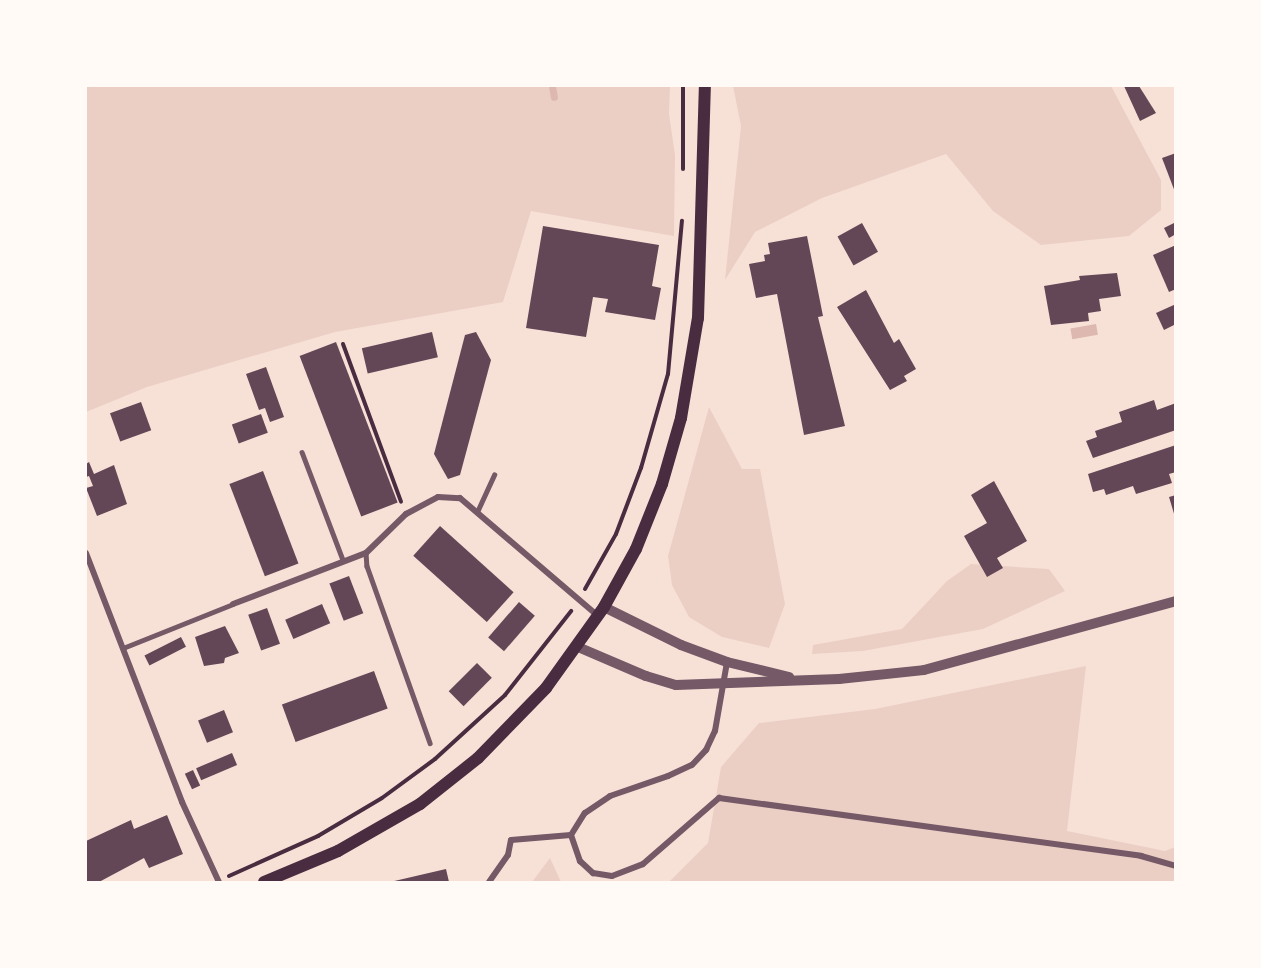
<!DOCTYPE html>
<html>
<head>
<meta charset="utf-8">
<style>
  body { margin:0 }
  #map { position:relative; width:1261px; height:968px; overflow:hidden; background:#f7e1d7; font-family:Figtree,sans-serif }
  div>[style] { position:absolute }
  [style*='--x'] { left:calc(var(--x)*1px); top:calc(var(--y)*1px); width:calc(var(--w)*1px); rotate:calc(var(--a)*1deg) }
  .green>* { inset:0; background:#ebcfc5 }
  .water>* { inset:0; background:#dcb8b0; transform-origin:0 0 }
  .stream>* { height:7px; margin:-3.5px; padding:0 3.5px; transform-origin:3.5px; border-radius:3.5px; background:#dcb8b0 }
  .building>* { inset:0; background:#644757; transform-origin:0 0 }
  .path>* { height:4px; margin:-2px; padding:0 2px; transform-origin:2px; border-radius:2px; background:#4a2c40 }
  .service>* { height:4.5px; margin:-2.25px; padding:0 2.25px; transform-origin:2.25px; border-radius:2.25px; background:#755966 }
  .minor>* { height:6px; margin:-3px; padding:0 3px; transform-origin:3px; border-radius:3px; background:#755966 }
  .tertiary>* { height:10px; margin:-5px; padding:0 5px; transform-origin:5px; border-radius:5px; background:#755966 }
  .secondary>* { height:12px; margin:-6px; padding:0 6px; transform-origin:6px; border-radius:6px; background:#4a2c40 }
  span { translate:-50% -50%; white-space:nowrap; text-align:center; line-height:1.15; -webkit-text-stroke:4.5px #fffaf5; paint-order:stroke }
  .frame { position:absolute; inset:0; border:87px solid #fffaf5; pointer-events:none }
</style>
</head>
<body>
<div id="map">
  <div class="green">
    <i style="clip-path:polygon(86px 86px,670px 86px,669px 114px,675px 155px,674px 236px,531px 211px,503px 302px,335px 332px,147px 387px,86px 412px)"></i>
    <i style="clip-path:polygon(733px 86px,1111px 86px,1161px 180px,1161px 210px,1129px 236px,1041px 245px,993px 211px,946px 154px,822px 198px,755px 232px,725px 280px,741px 126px)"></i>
    <i style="clip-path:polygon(709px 407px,742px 469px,760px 469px,785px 604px,769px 648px,722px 637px,689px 617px,672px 585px,668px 556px)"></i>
    <i style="clip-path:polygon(971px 564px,1049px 569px,1065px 591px,983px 629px,863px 651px,812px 654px,813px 645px,902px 629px,947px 581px)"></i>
    <i style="clip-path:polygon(1086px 666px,1067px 831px,1165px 851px,1175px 847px,1175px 882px,669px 882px,708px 843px,721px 767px,759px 723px,875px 709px)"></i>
    <i style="clip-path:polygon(550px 858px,561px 882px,532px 882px)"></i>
  </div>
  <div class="water">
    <i style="left:1096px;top:324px;width:11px;height:26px;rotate:80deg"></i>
  </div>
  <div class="stream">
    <i style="--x:552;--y:86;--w:11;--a:80"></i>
  </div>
  <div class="building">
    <i style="clip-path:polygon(1124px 86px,1139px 86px,1156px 113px,1140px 121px)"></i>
    <i style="clip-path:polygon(1176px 153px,1176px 192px,1175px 192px,1162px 158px)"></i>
    <i style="clip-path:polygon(1176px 222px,1176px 234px,1169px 238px,1164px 228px)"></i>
    <i style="left:862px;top:223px;width:33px;height:28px;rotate:61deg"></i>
    <i style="clip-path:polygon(543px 226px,659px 245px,652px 286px,661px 288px,655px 320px,605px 312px,608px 299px,593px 297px,586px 337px,526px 328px)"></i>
    <i style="clip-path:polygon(807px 236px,823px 316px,818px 317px,845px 426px,804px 435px,777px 294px,756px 298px,749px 264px,765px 261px,764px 255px,770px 254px,768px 243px)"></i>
    <i style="clip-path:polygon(1176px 245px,1176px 289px,1169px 292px,1153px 255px)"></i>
    <i style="clip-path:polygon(1117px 273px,1121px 296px,1099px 299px,1101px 311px,1088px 313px,1089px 321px,1051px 325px,1044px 286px,1080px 280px,1079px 276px)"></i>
    <i style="clip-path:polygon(866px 290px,894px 343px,899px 339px,916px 369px,904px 376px,907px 381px,890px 390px,837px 307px)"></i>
    <i style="clip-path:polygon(1176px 304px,1176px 324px,1164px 330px,1156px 313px)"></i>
    <i style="left:432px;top:332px;width:26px;height:72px;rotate:77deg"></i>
    <i style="clip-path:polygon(476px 332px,491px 360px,460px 475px,448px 479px,434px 454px,465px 335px)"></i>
    <i style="left:336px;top:342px;width:172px;height:39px;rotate:69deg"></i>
    <i style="clip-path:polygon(266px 367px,284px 417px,270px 422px,265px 408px,259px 410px,246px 374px)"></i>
    <i style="clip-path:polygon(1154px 400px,1157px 410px,1176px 403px,1176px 430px,1093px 458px,1086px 441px,1097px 437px,1095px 431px,1122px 422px,1119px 412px)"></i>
    <i style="left:141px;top:402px;width:30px;height:33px;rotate:70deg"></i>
    <i style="left:261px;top:414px;width:20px;height:31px;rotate:70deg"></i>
    <i style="clip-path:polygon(1176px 445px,1176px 472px,1169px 474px,1172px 483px,1136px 494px,1133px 486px,1106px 495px,1104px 489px,1093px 492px,1088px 474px)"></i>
    <i style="clip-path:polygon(89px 462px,94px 474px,114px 465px,127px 504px,97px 516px,86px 488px,93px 486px,89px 476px,86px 477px,86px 464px)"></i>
    <i style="left:263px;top:471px;width:99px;height:36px;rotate:69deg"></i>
    <i style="clip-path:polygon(994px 481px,1027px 541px,997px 558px,1003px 568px,987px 577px,964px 536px,987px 523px,971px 495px)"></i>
    <i style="clip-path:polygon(1176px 495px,1176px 517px,1175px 517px,1169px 497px)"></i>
    <i style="left:440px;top:526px;width:99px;height:40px;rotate:42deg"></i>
    <i style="left:349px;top:576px;width:40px;height:21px;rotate:69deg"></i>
    <i style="left:519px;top:602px;width:21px;height:47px;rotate:41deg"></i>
    <i style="left:322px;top:604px;width:21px;height:40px;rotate:67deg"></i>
    <i style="left:267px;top:608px;width:38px;height:20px;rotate:70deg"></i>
    <i style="clip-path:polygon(225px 626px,239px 653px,225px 658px,224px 663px,204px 666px,195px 637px)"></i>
    <i style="left:181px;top:637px;width:11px;height:41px;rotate:63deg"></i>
    <i style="left:477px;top:663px;width:21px;height:40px;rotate:45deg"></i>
    <i style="left:374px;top:671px;width:40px;height:98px;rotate:70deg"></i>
    <i style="left:224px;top:710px;width:24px;height:28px;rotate:68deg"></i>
    <i style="left:232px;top:753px;width:13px;height:39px;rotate:67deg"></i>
    <i style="left:193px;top:770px;width:17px;height:9px;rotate:65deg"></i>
    <i style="clip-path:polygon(167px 815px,183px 854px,149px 868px,144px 858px,99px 882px,86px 882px,86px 841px,131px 820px,134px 829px)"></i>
    <i style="clip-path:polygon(446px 869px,449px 882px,390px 882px)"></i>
  </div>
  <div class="path">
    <i style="--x:683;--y:169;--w:83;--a:-90"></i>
    <i style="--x:343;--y:344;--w:168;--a:69.8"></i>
    <i style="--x:585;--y:589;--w:63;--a:-60.6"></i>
    <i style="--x:616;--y:534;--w:71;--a:-69.3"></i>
    <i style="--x:641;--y:468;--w:98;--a:-74"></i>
    <i style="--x:668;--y:374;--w:154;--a:-84.8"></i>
    <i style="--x:229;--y:876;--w:98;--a:-24.2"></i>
    <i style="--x:318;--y:836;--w:74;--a:-30.7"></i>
    <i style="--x:382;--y:798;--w:66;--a:-36.3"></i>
    <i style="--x:435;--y:759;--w:95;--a:-42.4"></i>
    <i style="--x:505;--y:695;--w:107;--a:-51.8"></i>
  </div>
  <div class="service">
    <i style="--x:302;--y:452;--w:116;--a:69.2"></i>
    <i style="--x:477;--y:512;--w:41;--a:-65.3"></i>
    <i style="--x:366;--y:553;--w:13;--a:86"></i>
    <i style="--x:367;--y:566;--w:188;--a:70.4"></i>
    <i style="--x:123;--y:648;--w:118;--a:-21.8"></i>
  </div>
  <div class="minor">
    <i style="--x:86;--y:553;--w:267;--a:68.9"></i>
    <i style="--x:182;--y:802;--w:88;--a:65.2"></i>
    <i style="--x:233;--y:604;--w:142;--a:-21"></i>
    <i style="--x:366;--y:553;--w:56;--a:-44.3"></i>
    <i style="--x:406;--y:514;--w:36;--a:-28"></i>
    <i style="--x:438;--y:497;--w:22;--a:3"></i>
    <i style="--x:460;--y:498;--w:182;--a:40.5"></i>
    <i style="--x:571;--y:835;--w:28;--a:71"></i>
    <i style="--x:580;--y:861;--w:18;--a:43"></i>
    <i style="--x:593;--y:873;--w:19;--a:9"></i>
    <i style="--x:612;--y:876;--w:33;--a:-21"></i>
    <i style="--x:643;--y:864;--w:101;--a:-41"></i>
    <i style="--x:719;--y:798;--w:426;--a:7.8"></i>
    <i style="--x:1141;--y:856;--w:36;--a:16"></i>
    <i style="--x:571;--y:835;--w:26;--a:-58"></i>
    <i style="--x:585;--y:813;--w:30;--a:-34"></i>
    <i style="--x:610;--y:796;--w:61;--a:-19"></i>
    <i style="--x:668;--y:776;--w:26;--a:-25"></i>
    <i style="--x:692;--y:765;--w:21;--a:-47"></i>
    <i style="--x:706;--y:750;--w:21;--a:-65"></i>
    <i style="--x:715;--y:731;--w:70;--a:-80.1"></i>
    <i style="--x:489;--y:882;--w:33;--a:-55"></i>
    <i style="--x:508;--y:855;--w:15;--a:-79"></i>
    <i style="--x:511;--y:840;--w:60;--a:-4.8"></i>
  </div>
  <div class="tertiary">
    <i style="--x:604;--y:607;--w:86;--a:26.3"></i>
    <i style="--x:681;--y:645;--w:49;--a:20.3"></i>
    <i style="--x:727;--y:662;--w:64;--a:13.6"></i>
    <i style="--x:578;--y:647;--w:74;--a:23.1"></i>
    <i style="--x:646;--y:676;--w:31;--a:17"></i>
    <i style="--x:676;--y:685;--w:163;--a:-2.1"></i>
    <i style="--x:839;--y:679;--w:85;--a:-6"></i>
    <i style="--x:924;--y:670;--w:261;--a:-15.3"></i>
  </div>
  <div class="secondary">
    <i style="--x:264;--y:882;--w:80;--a:-22.7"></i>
    <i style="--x:338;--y:851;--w:95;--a:-29.8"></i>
    <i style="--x:420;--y:804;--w:74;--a:-38.4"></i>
    <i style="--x:478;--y:758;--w:98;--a:-45.8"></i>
    <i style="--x:546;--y:688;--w:100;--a:-54.4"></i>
    <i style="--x:604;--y:607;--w:66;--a:-61.1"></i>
    <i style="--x:636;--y:549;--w:70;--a:-68.2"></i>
    <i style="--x:662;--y:484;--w:69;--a:-73.9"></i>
    <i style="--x:681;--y:418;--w:101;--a:-80.4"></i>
    <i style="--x:698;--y:318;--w:232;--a:-88.3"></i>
  </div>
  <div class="frame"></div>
</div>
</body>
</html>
